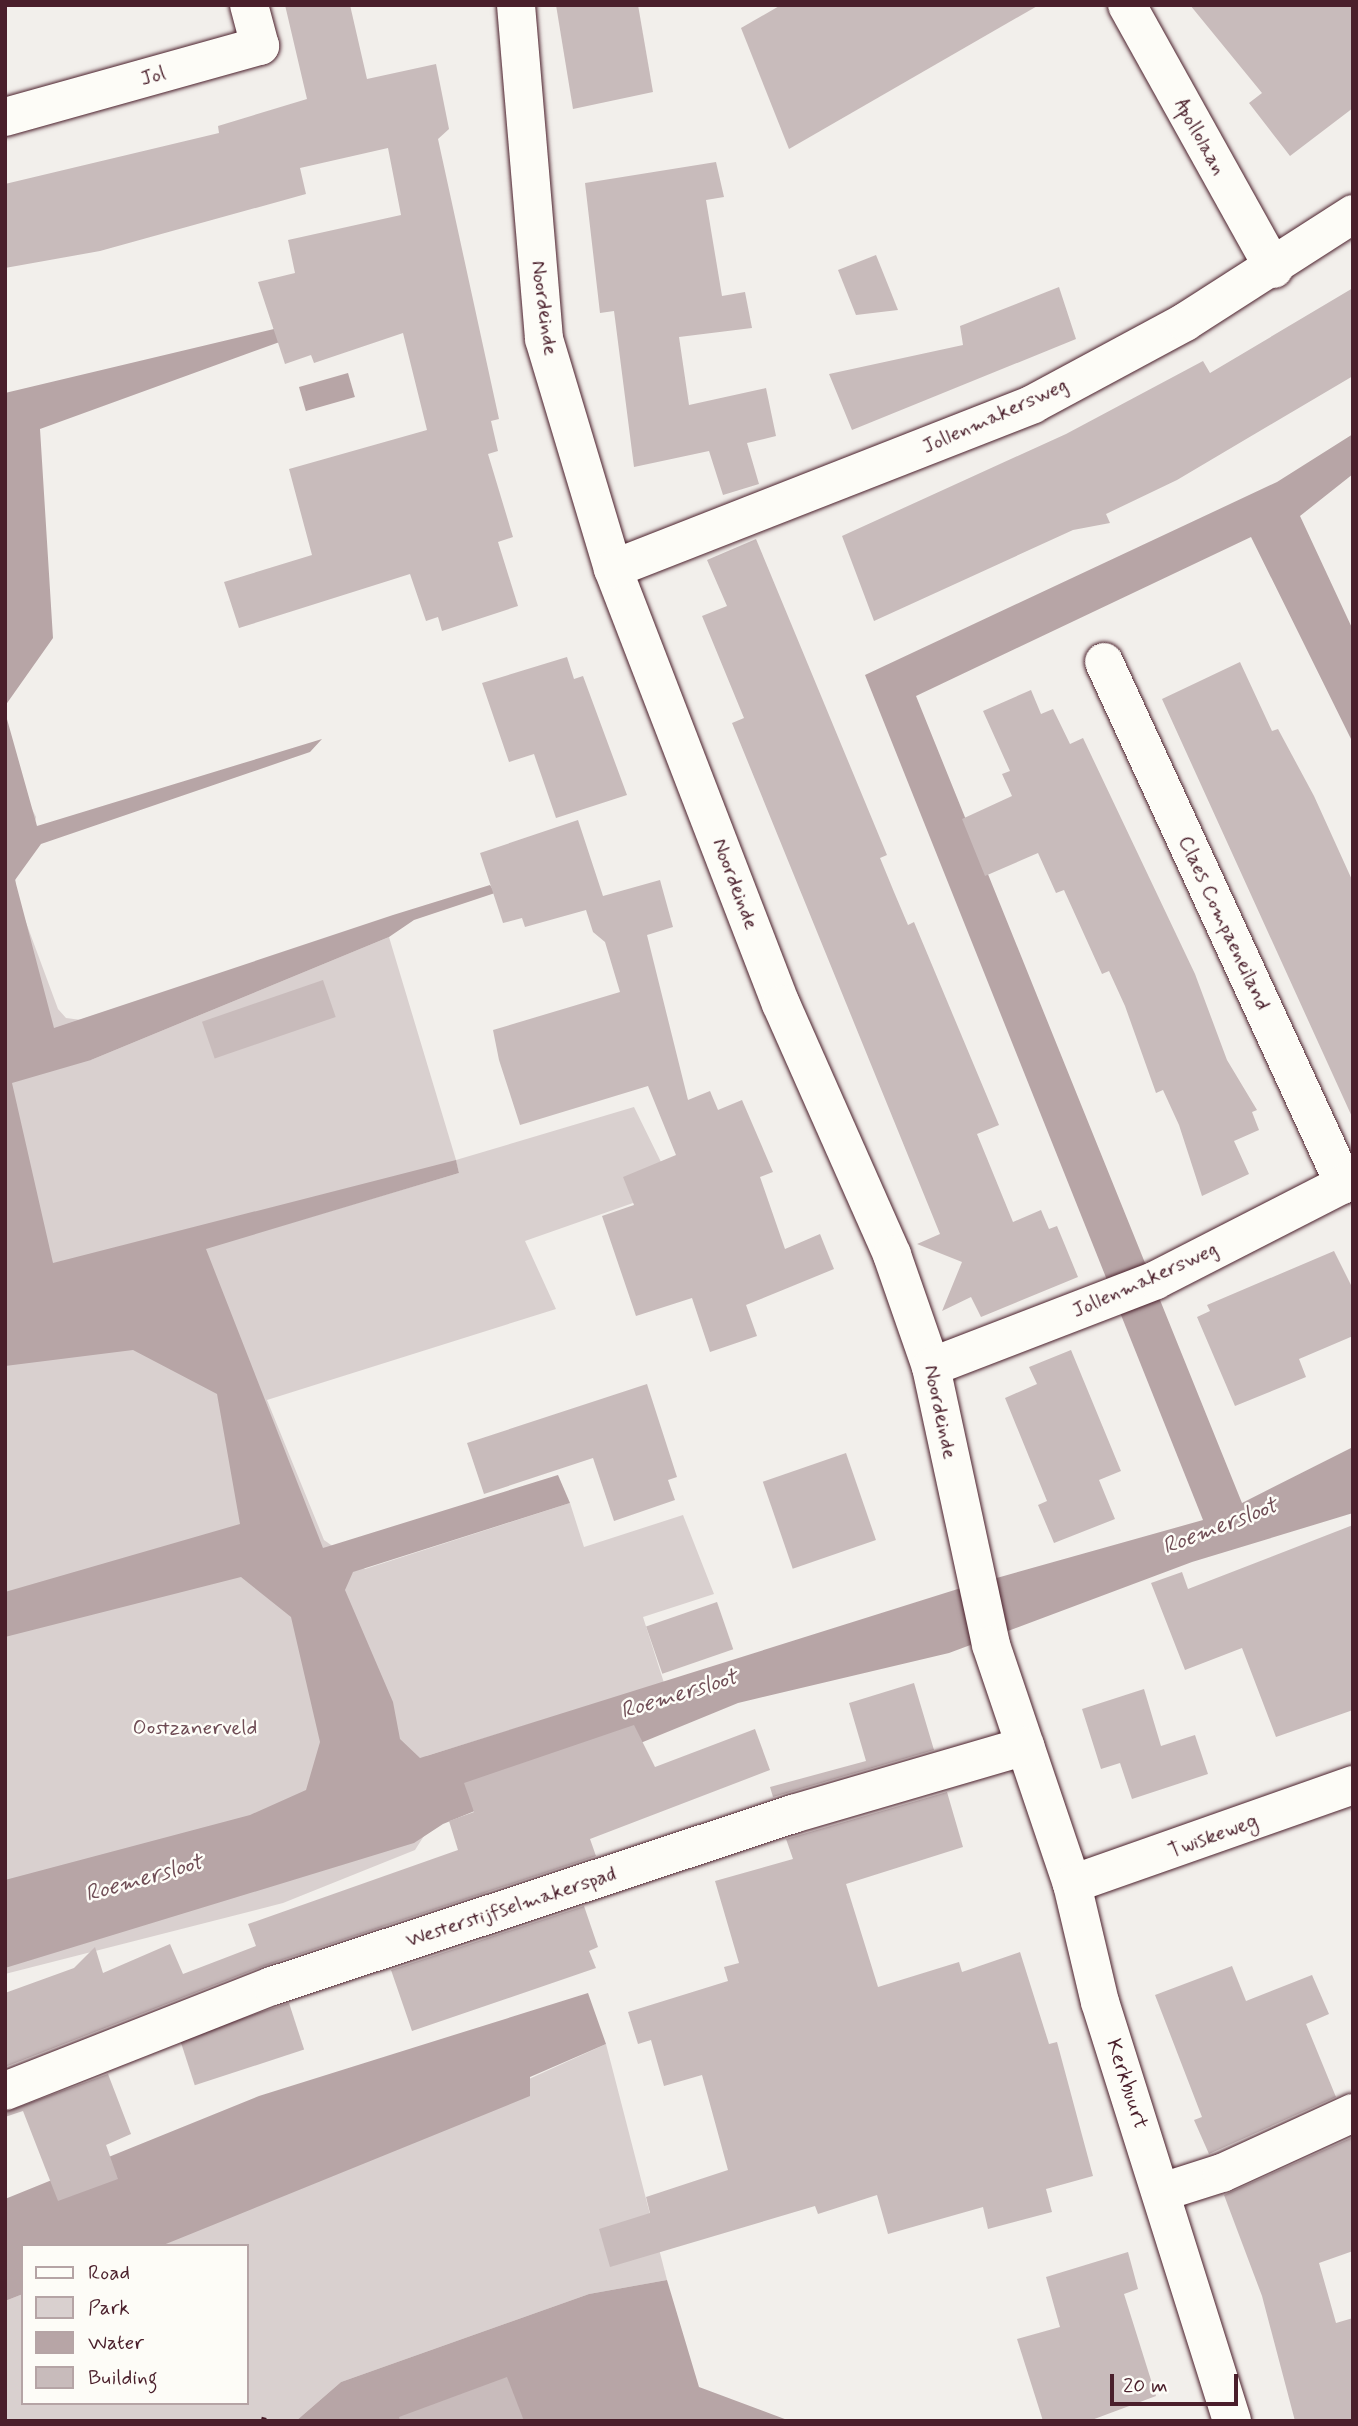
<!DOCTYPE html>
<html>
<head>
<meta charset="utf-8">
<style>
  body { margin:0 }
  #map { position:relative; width:1358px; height:2426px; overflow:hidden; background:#f2efeb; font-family:Mynerve,sans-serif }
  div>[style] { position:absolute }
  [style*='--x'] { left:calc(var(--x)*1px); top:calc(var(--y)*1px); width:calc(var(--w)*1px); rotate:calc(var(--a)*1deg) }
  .green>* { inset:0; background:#d9d0cf }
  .water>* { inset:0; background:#b7a5a6; transform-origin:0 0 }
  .building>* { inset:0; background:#c8bbbb; transform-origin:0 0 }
  .path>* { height:4.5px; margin-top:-2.25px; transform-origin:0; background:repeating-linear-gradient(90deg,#4a1f2b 0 7px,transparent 0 12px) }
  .roads { filter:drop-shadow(0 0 2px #4a1f2b) drop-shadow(0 0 2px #4a1f2b) }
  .minor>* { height:38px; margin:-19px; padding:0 19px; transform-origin:19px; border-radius:19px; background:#fdfcf7 }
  span { translate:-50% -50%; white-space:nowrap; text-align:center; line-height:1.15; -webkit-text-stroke:5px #fdfcf7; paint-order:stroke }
  .street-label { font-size:21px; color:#4a1f2b }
  .park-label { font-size:21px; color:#6e4b54 }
  .water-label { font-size:23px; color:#704e56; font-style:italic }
  .frame { position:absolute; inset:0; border:7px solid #4a1f2b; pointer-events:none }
  .legend { position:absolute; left:21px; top:2244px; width:228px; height:161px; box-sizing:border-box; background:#fdfcf7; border:2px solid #b5a4a5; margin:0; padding:9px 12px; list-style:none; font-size:21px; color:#4a1f2b }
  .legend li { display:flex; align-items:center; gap:14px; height:35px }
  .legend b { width:35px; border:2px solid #b5a4a5 }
  .scale { position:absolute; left:1110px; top:2374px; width:128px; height:32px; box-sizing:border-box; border:4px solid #4a1f2b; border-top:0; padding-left:9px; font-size:21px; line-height:24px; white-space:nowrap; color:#4a1f2b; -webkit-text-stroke:5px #fdfcf7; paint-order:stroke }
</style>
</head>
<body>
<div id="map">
  <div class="green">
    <i style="clip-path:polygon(evenodd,5px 755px,36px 817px,32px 841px,14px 862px,17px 898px,58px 1009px,66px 1018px,89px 1021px,91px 1060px,389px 937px,456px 1160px,634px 1107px,661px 1162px,633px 1203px,525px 1241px,556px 1309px,267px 1400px,324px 1540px,365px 1569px,570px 1503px,584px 1547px,683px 1515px,714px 1594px,643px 1617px,664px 1683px,426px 1756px,436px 1817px,415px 1850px,283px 1903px,5px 1974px,5px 755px,456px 1161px,459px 1173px,216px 1245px,114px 1248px,456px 1161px)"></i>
    <i style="clip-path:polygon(606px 2044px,667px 2280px,589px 2294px,341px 2382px,296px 2421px,5px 2421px,5px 2301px,23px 2294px,23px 2403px,247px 2403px,247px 2246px,161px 2246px)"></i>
  </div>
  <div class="water">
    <i style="clip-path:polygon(295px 324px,299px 335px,40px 429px,53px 638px,5px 706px,5px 393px)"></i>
    <i style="left:348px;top:373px;width:25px;height:51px;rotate:74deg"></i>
    <i style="clip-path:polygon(1353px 434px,1353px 474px,1300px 516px,1353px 630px,1353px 743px,1251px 537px,916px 696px,1242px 1503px,1353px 1447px,1353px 1513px,1192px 1562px,949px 1653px,738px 1703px,443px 1824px,414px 1843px,5px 1968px,5px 1880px,250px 1815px,306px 1790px,320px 1742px,291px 1617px,241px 1577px,5px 1637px,5px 1592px,240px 1524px,217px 1394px,133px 1350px,5px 1366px,5px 712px,37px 826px,322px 739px,310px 752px,41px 844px,15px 880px,54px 1028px,393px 915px,490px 885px,495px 893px,414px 920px,389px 937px,91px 1060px,12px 1083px,53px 1263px,456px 1160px,459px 1173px,206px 1249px,323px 1548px,558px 1475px,570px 1503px,353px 1572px,345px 1590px,393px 1702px,400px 1739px,420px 1758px,961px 1588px,1203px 1520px,865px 675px,1277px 482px)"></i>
    <i style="clip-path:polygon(588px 1993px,606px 2044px,530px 2077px,530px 2096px,161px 2246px,23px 2246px,23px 2294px,5px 2301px,5px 2199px,259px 2096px)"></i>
    <i style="clip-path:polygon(667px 2280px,699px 2387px,790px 2421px,296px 2421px,341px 2382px,589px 2294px)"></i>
  </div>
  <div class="building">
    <i style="clip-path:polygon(285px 5px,350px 5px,367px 79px,436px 64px,449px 129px,438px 139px,499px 419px,491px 421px,498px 451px,488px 454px,513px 537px,498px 542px,518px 606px,442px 631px,438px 617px,426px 621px,410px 574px,239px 628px,224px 582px,312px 555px,289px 469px,427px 430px,403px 333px,314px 363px,311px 355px,285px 364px,258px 282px,295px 273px,288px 240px,401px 215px,388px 148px,300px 168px,306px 194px,100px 251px,5px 268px,5px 184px,219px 133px,218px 126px,307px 99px)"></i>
    <i style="clip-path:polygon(556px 5px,638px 5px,653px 92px,573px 109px)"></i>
    <i style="clip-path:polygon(781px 5px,1039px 5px,789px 149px,741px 28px)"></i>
    <i style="clip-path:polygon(1190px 5px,1353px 5px,1353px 108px,1290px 156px,1249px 103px,1262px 93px)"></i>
    <i style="clip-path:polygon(716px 162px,724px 197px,706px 200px,722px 296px,745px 292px,752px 328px,679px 337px,689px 405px,766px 388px,776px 436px,747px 443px,759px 484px,723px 495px,709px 451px,634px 467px,614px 311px,600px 313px,585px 183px)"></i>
    <i style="clip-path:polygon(876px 255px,898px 310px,856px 315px,838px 270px)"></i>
    <i style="clip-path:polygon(1059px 287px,1076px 339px,852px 430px,829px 374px,963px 345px,960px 326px)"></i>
    <i style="clip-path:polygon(1353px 288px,1353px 376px,1177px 480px,1106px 514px,1110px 523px,1073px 530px,874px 621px,842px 536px,1066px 434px,1203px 361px,1210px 373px)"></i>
    <i style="clip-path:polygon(756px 539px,887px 855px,880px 858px,894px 892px,908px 925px,914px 922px,999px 1125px,977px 1134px,1013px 1222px,1041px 1210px,1049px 1229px,1057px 1226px,1078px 1277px,981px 1317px,971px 1297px,942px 1311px,962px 1262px,917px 1244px,940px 1234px,732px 723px,744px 718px,702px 616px,727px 606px,707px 560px)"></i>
    <i style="clip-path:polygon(567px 657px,574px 679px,583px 676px,627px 795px,556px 818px,534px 754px,509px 762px,482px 683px)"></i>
    <i style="clip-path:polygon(1240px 662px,1272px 731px,1278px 729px,1314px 796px,1353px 882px,1353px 1119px,1162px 699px)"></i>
    <i style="clip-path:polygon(1031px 690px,1041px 714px,1053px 709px,1070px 744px,1083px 738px,1195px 974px,1227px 1060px,1257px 1110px,1252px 1112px,1259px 1130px,1234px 1141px,1249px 1174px,1202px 1196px,1179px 1125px,1163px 1090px,1156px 1093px,1125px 1006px,1109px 971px,1102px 974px,1064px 890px,1056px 893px,1038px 853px,985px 876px,962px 819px,1012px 796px,1002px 774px,1010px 771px,983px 711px)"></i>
    <i style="clip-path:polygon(578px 820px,603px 896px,660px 880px,673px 927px,647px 935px,688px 1100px,710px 1091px,718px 1110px,742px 1100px,773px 1172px,760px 1177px,785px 1249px,820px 1234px,834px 1269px,746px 1305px,757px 1336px,710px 1352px,692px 1298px,636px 1316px,602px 1216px,634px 1205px,623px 1177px,676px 1155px,648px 1086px,520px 1125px,499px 1060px,493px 1030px,620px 992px,605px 942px,593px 932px,586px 910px,525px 927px,522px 918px,503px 923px,480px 853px)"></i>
    <i style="left:323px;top:980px;width:39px;height:128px;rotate:71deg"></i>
    <i style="clip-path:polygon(1334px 1251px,1353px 1289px,1353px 1336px,1299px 1359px,1306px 1377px,1235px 1406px,1197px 1317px,1210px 1311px,1207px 1305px)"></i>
    <i style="clip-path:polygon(1071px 1350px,1121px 1471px,1099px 1480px,1115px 1519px,1054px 1543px,1038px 1505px,1047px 1501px,1005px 1398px,1037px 1384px,1029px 1367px)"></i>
    <i style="clip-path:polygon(647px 1384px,677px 1477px,668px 1480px,675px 1500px,614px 1521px,593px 1458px,484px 1494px,467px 1443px)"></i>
    <i style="left:846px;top:1453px;width:92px;height:88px;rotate:71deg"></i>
    <i style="clip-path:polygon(1353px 1525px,1353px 1710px,1276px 1737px,1242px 1648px,1185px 1670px,1151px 1583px,1182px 1572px,1188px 1589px)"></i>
    <i style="left:717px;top:1602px;width:50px;height:75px;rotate:71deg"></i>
    <i style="clip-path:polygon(914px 1683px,934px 1750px,773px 1797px,770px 1787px,866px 1761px,849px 1703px)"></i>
    <i style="clip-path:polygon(1144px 1689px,1161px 1746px,1195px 1735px,1208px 1774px,1132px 1799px,1120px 1763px,1101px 1769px,1082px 1709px)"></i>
    <i style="clip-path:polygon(634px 1725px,655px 1767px,755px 1729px,770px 1770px,590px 1839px,596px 1856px,264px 1966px,5px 2067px,5px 1993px,74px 1968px,95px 1947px,103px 1973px,170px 1944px,183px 1974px,256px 1946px,248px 1924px,458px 1850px,449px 1821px,474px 1812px,464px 1783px)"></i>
    <i style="clip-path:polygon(947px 1792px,963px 1847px,846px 1884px,878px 1987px,959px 1962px,962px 1972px,1020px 1952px,1049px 2044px,1057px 2042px,1093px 2176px,1046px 2189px,1052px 2212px,988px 2229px,983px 2207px,888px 2234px,877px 2195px,818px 2214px,815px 2206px,610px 2267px,599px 2229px,650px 2213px,646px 2197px,728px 2170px,702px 2075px,664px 2086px,651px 2040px,638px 2044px,628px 2012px,728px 1981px,724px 1967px,739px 1963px,715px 1881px,793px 1859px,786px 1839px)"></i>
    <i style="clip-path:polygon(584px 1906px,598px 1947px,589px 1951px,596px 1968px,412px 2031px,391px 1970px)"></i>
    <i style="clip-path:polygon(1232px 1966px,1246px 2001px,1312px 1975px,1329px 2014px,1306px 2024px,1336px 2097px,1209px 2154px,1194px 2120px,1202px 2117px,1155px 1995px)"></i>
    <i style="left:289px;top:2003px;width:49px;height:115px;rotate:72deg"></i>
    <i style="clip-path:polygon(108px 2074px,131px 2134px,106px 2145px,118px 2179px,58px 2201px,23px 2111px,5px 2117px,5px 2112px)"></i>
    <i style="clip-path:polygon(1353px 2137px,1353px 2251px,1319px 2263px,1336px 2323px,1353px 2318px,1353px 2421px,1295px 2421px,1262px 2296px,1224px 2195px)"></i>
    <i style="clip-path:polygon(1128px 2252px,1138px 2289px,1124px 2294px,1156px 2396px,1089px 2421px,1043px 2421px,1017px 2339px,1060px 2327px,1046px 2277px)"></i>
    <i style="clip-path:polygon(507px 2377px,524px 2421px,400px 2421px,399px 2417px)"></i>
  </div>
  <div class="path">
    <i style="--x:263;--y:2421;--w:4;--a:-76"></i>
  </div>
  <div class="roads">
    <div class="minor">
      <i style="--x:516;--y:5;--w:335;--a:85.2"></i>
      <i style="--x:544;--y:339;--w:240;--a:73.3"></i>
      <i style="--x:613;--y:569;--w:466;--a:68.9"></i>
      <i style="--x:781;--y:1004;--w:274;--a:66.1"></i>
      <i style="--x:892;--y:1255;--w:119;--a:70.8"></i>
      <i style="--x:931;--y:1367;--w:284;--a:77.8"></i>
      <i style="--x:991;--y:1645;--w:252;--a:71.3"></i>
      <i style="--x:1072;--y:1884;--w:121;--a:76.7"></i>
      <i style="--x:1100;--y:2002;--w:439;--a:72.5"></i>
      <i style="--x:1127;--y:5;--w:302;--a:60.9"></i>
      <i style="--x:5;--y:117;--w:265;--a:-15.6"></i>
      <i style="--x:260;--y:46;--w:42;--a:-105"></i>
      <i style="--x:613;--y:569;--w:451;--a:-21.4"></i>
      <i style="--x:1033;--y:404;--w:173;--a:-28.3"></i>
      <i style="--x:1185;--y:322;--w:200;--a:-32.7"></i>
      <i style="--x:1104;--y:662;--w:575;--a:65.31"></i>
      <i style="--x:931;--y:1367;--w:241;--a:-21.1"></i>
      <i style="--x:1156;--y:1280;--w:221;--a:-27.1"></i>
      <i style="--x:1072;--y:1884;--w:298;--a:-19.4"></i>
      <i style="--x:5;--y:2091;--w:287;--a:-21.5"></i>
      <i style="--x:272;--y:1986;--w:549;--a:-18.27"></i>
      <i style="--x:793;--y:1814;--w:242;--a:-16.3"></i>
      <i style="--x:1162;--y:2192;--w:63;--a:-17.6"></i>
      <i style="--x:1222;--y:2173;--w:144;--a:-24.6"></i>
    </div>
  </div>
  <div class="street-label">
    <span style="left:153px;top:76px;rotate:-16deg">Jol</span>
    <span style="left:1200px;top:137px;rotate:61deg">Apollolaan</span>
    <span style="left:544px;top:308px;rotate:82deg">Noordeinde</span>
    <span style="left:995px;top:416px;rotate:-24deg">Jollenmakersweg</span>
    <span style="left:735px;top:884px;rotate:69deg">Noordeinde</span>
    <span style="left:1224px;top:923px;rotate:65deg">Claes Compaeneiland</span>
    <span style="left:1145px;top:1280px;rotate:-24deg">Jollenmakersweg</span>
    <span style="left:940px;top:1412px;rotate:78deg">Noordeinde</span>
    <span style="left:1213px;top:1836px;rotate:-20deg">Twiskeweg</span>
    <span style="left:511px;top:1907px;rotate:-18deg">Westerstijfselmakerspad</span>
    <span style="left:1127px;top:2084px;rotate:72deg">Kerkbuurt</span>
  </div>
  <div class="park-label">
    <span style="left:195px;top:1728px">Oostzanerveld</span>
  </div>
  <div class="water-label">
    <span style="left:1220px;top:1527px;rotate:-21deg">Roemersloot</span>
    <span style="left:679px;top:1695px;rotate:-17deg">Roemersloot</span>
    <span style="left:144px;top:1879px;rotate:-16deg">Roemersloot</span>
  </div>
  <div class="frame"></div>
  <ul class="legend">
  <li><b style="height:9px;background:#fdfcf7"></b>Road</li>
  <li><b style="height:19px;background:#d9d0cf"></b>Park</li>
  <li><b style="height:19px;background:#b7a5a6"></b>Water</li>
  <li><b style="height:19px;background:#c8bbbb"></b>Building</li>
  </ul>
  <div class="scale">20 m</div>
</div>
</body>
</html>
